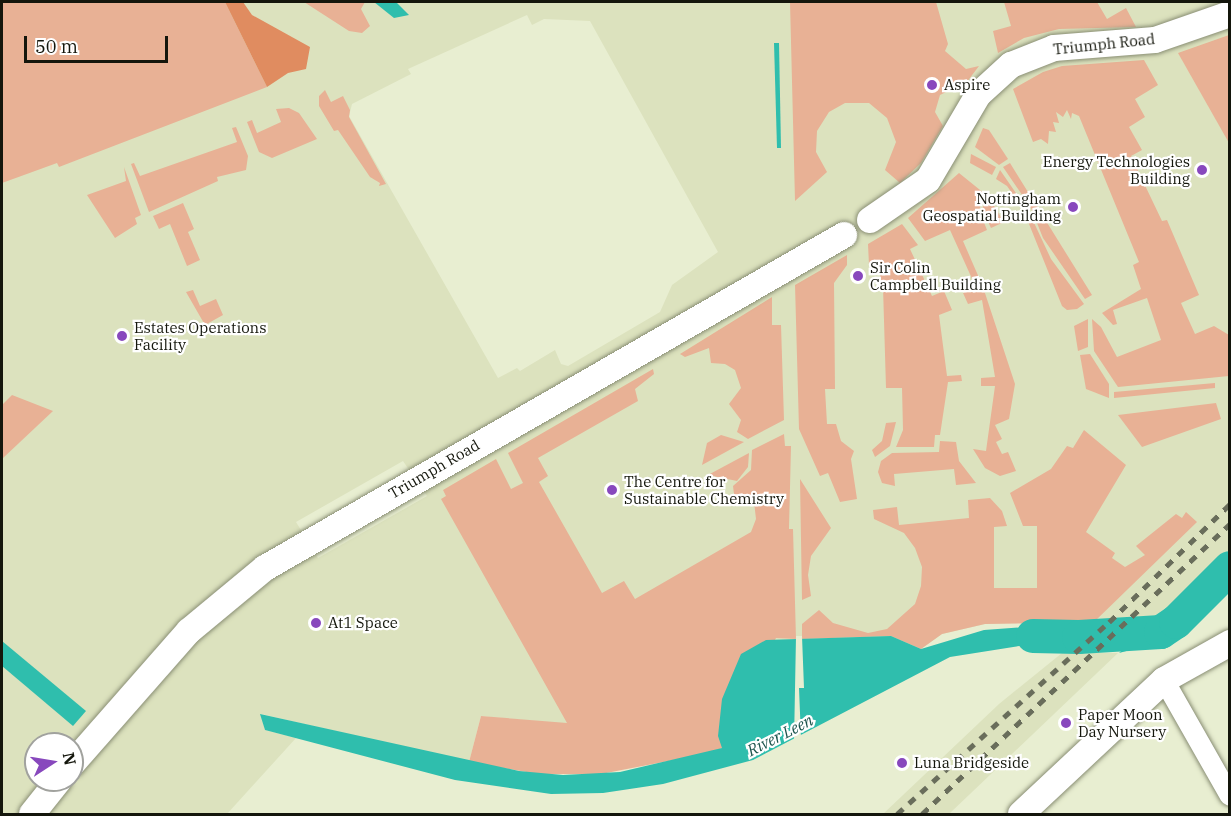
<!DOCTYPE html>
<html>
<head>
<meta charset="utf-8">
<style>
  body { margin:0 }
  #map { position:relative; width:1231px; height:816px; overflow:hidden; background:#e8eed1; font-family:"IBM Plex Serif",serif }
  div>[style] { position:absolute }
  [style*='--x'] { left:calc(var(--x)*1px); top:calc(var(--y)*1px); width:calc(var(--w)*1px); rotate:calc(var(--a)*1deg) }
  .built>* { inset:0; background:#dce2be }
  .green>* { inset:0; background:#e8b195 }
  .forest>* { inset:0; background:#e08c60 }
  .water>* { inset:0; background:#2fbead }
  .pier>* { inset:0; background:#e8eed1 }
  .river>* { height:34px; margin:-17px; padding:0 17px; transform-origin:17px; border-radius:17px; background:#2fbead }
  .roads { filter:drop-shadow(0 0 2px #898e74) drop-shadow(0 0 2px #898e74) }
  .minor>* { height:20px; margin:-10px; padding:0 10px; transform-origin:10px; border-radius:10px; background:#fff }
  .tertiary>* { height:26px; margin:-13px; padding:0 13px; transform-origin:13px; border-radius:13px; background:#fff }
  .rail>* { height:4.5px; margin-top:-2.25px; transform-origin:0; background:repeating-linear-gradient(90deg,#696d5b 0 8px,transparent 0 16px) }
  .dots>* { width:16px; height:16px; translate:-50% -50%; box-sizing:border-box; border:3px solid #fff; border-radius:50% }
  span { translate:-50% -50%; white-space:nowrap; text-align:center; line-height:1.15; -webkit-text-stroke:4.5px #fff; paint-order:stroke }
  .street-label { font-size:15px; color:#14160c }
  .poi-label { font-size:15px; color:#14160c }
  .left { translate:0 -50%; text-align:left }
  .right { translate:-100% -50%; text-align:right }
  .water-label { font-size:16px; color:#1a534c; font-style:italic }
  .frame { position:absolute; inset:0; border:3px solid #14160c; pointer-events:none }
  .north { position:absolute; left:24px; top:732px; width:60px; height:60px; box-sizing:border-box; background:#fff; border:2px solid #a1a29e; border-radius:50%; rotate:78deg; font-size:16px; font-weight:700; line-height:24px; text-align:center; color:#14160c }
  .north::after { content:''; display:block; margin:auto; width:21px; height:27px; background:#8848bd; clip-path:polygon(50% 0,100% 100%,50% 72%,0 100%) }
  .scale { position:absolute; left:24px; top:36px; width:144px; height:27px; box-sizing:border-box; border:3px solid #14160c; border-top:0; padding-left:8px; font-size:18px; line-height:21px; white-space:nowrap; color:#14160c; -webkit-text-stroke:4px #fff; paint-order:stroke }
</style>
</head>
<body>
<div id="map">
  <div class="built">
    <i style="clip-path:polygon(evenodd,2px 2px,1229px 2px,1229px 558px,1167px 617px,985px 624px,942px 634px,921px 649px,722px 748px,598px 727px,481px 716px,469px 762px,261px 714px,265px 730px,296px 738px,227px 814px,2px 814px,2px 2px,527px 15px,532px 25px,544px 19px,590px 21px,718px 252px,672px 285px,660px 312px,568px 366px,561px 364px,555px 350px,520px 371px,517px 368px,498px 378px,349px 116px,352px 104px,411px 74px,408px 69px,527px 15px,2px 2px,403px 461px,427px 496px,318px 558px,296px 522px,403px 461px,2px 2px,36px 744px,72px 744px,72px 780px,36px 780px,36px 744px)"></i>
    <i style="clip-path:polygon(1062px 653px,1118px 653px,949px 814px,883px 814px,999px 704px)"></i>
  </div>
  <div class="green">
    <i style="clip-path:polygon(2px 2px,225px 2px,267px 87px,59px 167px,57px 163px,2px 183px)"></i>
    <i style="clip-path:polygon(304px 2px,365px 2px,361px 9px,370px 26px,362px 33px,349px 31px)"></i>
    <i style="clip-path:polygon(790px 2px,936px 2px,948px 44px,945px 51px,966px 69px,979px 66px,960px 91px,950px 90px,940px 95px,935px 112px,943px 126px,921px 163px,900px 183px,885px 170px,896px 142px,887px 118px,869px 103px,845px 103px,829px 112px,817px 131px,816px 152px,827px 172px,795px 201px)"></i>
    <i style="clip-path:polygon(1004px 2px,1097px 2px,1107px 19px,1126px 8px,1136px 27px,1059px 29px,1024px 38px,998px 53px,993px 31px,1011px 26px)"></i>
    <i style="clip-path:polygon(1229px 35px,1229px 143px,1178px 53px)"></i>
    <i style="clip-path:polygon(1144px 60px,1158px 85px,1135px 99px,1145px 117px,1129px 127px,1142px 150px,1131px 156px,1162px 221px,1167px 220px,1199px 295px,1181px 303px,1195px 334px,1214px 326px,1229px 335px,1229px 376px,1118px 387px,1094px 351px,1092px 319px,1101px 327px,1117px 357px,1161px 340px,1147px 298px,1113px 310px,1117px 324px,1113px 325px,1102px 313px,1141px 289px,1133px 265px,1139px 262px,1079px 116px,1072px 113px,1071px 119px,1067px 110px,1063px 117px,1056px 112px,1059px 123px,1053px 122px,1056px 132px,1049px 131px,1048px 144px,1041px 139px,1033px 142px,1013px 89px,1043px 72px,1062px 66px)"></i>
    <i style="clip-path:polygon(325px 90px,331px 102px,343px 96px,350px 110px,349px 117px,386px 184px,379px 186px,380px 183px,370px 177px,338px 130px,334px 131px,319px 106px,319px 96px)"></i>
    <i style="clip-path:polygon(289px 108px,299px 113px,317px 139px,272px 158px,259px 152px,247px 122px,252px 120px,257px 133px,281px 122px,276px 109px)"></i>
    <i style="clip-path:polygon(236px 127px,248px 156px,246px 170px,217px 177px,218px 181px,149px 212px,131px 164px,134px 163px,140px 176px,237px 142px,232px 128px)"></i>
    <i style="clip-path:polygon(983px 128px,989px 130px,1008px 159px,999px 165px,975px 147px)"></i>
    <i style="clip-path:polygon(971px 154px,996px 167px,992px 175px,970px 163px)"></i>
    <i style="clip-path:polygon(1010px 163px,1092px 295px,1085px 299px,1043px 238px,1031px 208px,1003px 167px)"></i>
    <i style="clip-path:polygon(124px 167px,141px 215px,135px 218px,137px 224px,115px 238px,87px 195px,126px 181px)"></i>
    <i style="clip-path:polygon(1000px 170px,1029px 212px,1051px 259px,1084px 304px,1077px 309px,1067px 310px,1062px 306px,1023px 209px,1007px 186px,996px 179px)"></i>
    <i style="clip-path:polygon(959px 173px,985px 194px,979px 210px,987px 230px,963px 241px,980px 280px,974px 283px,950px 230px,925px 241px,908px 218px)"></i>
    <i style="clip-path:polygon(988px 196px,1004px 222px,991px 228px,982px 209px)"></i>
    <i style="clip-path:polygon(183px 203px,194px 229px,188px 232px,200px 260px,187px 266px,170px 224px,159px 229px,153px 216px)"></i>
    <i style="clip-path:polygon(902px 224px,918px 245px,910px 249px,932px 296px,944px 291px,952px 310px,939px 315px,947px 376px,961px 375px,962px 381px,948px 382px,940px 435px,935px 435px,934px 447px,896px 447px,903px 430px,902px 388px,886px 388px,883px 287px,880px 275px,869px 265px,868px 244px)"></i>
    <i style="clip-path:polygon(847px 255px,847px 265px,834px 283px,835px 389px,825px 389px,827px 424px,836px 424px,841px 441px,854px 451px,851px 459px,857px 499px,840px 502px,828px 473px,820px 476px,799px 429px,795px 285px)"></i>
    <i style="clip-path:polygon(982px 284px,1015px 384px,1009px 419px,995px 425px,1002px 439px,996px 442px,1002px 454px,1008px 452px,1016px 471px,1000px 476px,985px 468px,973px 449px,986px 451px,995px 386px,981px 386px,981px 378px,995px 377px,982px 300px,968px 304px,963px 293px)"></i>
    <i style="clip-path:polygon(193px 290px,200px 306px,216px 299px,223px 315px,205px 325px,186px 292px)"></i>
    <i style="clip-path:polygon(772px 297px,772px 325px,781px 325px,784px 420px,748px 439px,737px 432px,741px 420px,729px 404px,741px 388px,735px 370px,725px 364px,711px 363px,709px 348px,685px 357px,680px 354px)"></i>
    <i style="clip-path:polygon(1088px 319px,1088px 347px,1078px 351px,1074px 326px)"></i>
    <i style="clip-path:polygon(1090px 354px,1109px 384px,1109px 398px,1086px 389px,1080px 355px)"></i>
    <i style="clip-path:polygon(653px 369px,654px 374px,635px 389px,638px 401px,538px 458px,548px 476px,539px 482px,602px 593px,624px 581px,635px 599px,751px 532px,756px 519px,754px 502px,734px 494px,733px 486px,751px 470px,752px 450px,784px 434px,785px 446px,791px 446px,789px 529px,793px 529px,796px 639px,776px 638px,722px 748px,710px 753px,601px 774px,538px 774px,469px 762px,481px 716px,567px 723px,441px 499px,446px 496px,443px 490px,496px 459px,511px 489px,523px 483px,508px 453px)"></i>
    <i style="clip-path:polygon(1215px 383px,1215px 388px,1114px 398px,1114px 392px)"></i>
    <i style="clip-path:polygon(12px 395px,53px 411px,2px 459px,2px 405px)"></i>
    <i style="clip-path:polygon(1216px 403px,1221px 419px,1142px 447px,1118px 415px)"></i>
    <i style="clip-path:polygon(896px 422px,890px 446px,875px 457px,872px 450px,882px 441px,886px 423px)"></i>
    <i style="clip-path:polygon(1084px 430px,1126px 465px,1086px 532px,1115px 553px,1112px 558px,1125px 567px,1145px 555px,1136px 546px,1176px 514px,1182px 518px,1186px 512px,1197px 522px,1094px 622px,985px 624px,942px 634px,921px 649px,891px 636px,802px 639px,802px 624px,819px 610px,833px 623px,868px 633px,887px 629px,915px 604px,921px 586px,922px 567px,915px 548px,904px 533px,874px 519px,873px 510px,897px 507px,899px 525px,969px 518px,968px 500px,990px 498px,1002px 511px,1007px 526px,994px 527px,994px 588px,1037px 588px,1037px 526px,1023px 526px,1010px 493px,1051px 469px,1067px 446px,1073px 448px)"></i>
    <i style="clip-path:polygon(721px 435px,744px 442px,702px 465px,707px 443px)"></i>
    <i style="clip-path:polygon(940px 441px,956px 442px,959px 461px,976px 483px,956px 485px,954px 469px,894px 474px,895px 486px,882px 483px,878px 472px,881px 461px,892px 453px,939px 452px)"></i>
    <i style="clip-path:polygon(749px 453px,748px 467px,737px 481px,708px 475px)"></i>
    <i style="clip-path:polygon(800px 479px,831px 528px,811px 556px,808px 575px,811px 596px,802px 600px)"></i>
  </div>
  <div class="forest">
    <i style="clip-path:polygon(225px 2px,243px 2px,252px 15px,310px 47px,306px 69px,288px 73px,267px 87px)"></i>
  </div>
  <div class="water">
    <i style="clip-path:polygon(374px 2px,396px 2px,409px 15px,394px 18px)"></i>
    <i style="clip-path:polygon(774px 43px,779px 43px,781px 148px,777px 148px)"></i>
    <i style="clip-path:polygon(1229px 558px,1229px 584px,1185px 626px,1156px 643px,1119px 653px,1154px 620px,1167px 617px)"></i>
    <i style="clip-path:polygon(1094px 622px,1062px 653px,1052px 643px,1044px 642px,950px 657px,753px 760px,663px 784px,603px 793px,551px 794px,455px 780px,265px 730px,260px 714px,519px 771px,563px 775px,620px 772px,722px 748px,718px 736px,722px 699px,741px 654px,766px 640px,891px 636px,921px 649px,984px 630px)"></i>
    <i style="clip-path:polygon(2px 641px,86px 711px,73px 726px,2px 666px)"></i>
  </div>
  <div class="pier">
    <i style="clip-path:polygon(796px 636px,802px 636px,804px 688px,799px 688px,801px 738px,794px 742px)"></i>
  </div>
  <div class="river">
    <i style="--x:1033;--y:636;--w:46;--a:1.2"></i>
    <i style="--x:1079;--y:637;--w:82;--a:-3.5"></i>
    <i style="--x:1161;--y:632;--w:18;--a:-34"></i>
    <i style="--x:1176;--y:622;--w:76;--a:-45"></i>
  </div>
  <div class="roads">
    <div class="minor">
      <i style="--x:1164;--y:680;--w:133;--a:60.4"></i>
    </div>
    <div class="tertiary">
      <i style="--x:870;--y:220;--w:70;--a:-34.6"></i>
      <i style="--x:928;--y:180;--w:99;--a:-59.5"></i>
      <i style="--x:978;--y:95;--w:45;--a:-42.3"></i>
      <i style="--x:1011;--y:65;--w:46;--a:-21.6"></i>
      <i style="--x:1054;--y:48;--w:101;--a:-4.5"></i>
      <i style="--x:1155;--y:40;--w:79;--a:-19.1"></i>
      <i style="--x:72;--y:764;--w:177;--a:-48.7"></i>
      <i style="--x:189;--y:631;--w:99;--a:-39.7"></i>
      <i style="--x:265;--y:568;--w:668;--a:-29.9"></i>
      <i style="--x:32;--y:814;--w:43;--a:-51.5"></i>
      <i style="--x:1021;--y:814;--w:196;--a:-43.1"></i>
      <i style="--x:1164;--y:680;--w:76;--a:-29.3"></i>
    </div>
  </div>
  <div class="rail">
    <i style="--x:897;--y:814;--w:286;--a:-42.2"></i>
    <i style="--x:1109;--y:622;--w:169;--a:-44.3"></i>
    <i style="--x:922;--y:814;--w:423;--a:-43.3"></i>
  </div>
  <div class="dots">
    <i style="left:932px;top:85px;background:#8848bd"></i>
    <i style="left:1202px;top:170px;background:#8848bd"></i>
    <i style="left:1073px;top:207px;background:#8848bd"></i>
    <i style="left:858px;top:276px;background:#8848bd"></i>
    <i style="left:122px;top:336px;background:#8848bd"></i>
    <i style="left:612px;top:490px;background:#8848bd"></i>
    <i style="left:316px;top:623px;background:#8848bd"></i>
    <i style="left:1066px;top:723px;background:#8848bd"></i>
    <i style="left:902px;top:763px;background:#8848bd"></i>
  </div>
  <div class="street-label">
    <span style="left:1104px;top:44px;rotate:-6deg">Triumph Road</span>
    <span style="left:434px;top:469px;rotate:-30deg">Triumph Road</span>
  </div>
  <div class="poi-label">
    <span class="left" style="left:944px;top:85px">Aspire</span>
    <span class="right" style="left:1190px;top:170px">Energy Technologies<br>Building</span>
    <span class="right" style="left:1061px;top:207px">Nottingham<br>Geospatial Building</span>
    <span class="left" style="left:870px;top:276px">Sir Colin<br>Campbell Building</span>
    <span class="left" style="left:134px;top:336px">Estates Operations<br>Facility</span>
    <span class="left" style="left:624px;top:490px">The Centre for<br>Sustainable Chemistry</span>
    <span class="left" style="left:328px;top:623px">At1 Space</span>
    <span class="left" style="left:1078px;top:723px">Paper Moon<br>Day Nursery</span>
    <span class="left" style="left:914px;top:763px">Luna Bridgeside</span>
  </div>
  <div class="water-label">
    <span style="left:780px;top:735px;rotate:-27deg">River Leen</span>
  </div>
  <div class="frame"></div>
  <div class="north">N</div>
  <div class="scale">50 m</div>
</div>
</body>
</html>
